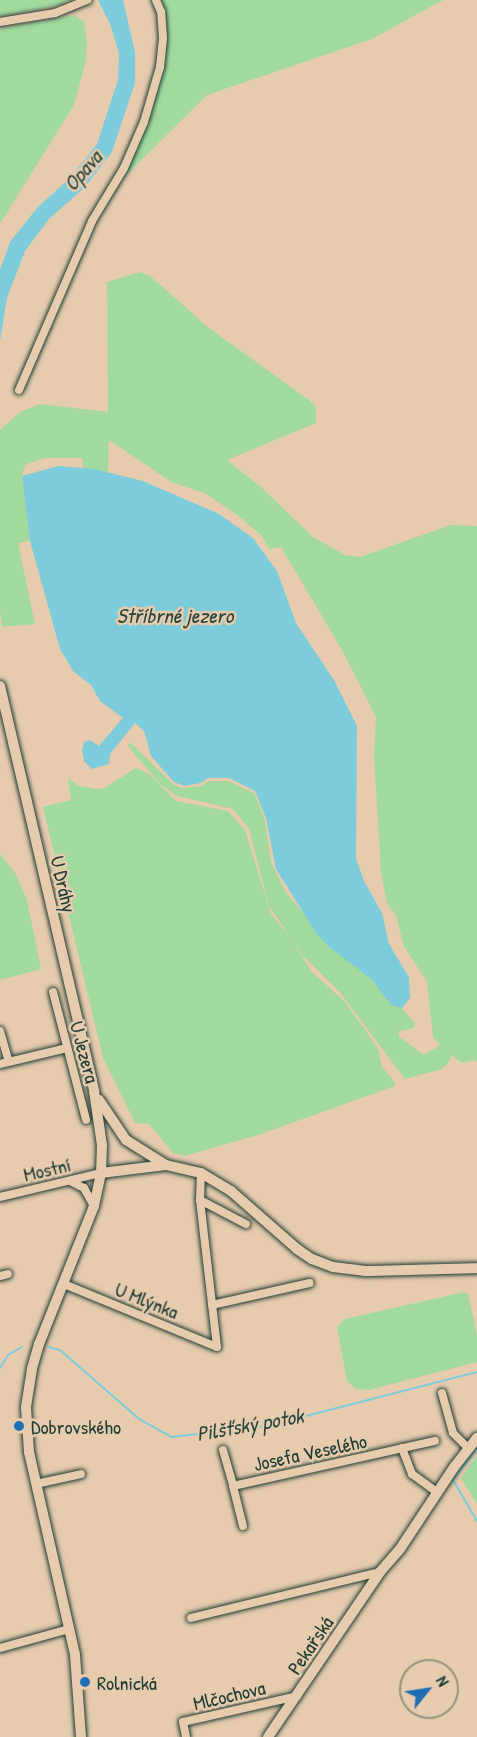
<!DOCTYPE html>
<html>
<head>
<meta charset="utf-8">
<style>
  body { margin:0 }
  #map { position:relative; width:477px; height:1737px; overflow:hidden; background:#e6cbad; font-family:"Patrick Hand",sans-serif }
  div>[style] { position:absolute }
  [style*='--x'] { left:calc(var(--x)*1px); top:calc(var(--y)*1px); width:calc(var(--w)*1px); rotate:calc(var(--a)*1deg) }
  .green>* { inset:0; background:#a2da9e }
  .water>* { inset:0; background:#7dccdb }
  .stream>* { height:2px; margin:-1px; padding:0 1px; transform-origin:1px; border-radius:1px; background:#7dccdb }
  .roads { filter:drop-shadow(0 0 2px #1f3d34) drop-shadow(0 0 2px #1f3d34) }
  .minor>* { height:8px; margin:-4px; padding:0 4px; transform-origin:4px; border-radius:4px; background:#e6cbad }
  .tertiary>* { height:10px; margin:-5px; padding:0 5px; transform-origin:5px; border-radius:5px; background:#e6cbad }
  .dots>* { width:16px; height:16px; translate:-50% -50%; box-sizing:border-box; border:3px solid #e6cbad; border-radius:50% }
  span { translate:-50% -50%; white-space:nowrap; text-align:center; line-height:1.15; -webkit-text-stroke:5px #e6cbad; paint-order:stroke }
  .street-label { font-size:20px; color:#1f3d34 }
  .poi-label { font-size:20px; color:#1f3d34 }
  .left { translate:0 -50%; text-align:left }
  .water-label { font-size:21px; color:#24443c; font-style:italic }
  .north { position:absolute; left:399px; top:1659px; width:60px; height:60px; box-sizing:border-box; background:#e6cbad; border:2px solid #96927d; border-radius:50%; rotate:60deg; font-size:16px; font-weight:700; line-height:24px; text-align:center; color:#1f3d34 }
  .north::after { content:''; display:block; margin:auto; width:21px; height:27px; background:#1f6fb2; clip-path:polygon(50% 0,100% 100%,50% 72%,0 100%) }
</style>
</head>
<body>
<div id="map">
  <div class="green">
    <i style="clip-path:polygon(0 0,69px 0,56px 6px,0 16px)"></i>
    <i style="clip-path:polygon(162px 0,443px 0,372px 39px,207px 95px,124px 177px,165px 65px,167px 29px)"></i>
    <i style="clip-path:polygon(75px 15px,84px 22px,87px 41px,86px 60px,74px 105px,0 224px,0 29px)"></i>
    <i style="clip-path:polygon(140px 272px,150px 276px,209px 328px,309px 400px,316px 407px,316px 423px,227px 460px,263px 489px,313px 537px,345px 555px,360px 557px,451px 525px,477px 526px,477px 1062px,475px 1060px,462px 1063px,452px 1055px,446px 1066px,439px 1070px,405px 1079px,339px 991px,303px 956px,291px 939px,312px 972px,345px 1002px,366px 1031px,378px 1049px,382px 1067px,394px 1081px,395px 1086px,258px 1135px,185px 1156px,173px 1153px,149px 1124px,135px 1123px,103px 1058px,43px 807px,71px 800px,68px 778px,79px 786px,96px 789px,104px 788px,136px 768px,149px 774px,176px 801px,228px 811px,245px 830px,271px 914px,290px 937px,269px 906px,249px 829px,233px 809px,177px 796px,160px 784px,127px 745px,131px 743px,173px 784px,182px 788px,202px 786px,208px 781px,228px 781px,254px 793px,264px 817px,271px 862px,286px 893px,339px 953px,371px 979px,391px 1005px,402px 1008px,415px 1023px,414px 1028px,399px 1031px,399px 1037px,424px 1055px,440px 1045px,433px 1037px,427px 982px,404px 946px,396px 916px,387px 903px,381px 872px,374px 756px,376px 717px,342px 650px,281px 547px,269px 549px,261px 535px,237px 515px,205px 493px,171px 482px,109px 440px,108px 472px,83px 468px,82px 458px,44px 458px,25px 465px,22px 476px,30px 541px,18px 543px,35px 624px,2px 627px,0 610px,0 430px,20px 412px,40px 404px,108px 412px,107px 282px)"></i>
    <i style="clip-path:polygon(0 854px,16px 874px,27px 900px,41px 969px,0 980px)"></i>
    <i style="clip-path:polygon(464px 1292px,468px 1294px,477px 1335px,477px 1362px,369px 1390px,356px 1389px,347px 1381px,337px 1327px,345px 1319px)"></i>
    <i style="clip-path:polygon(477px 1455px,477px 1504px,461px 1478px)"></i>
  </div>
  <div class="water">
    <i style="clip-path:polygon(98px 0,123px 0,135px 52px,135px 83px,112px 152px,85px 187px,49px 219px,25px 251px,7px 298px,0 341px,0 270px,10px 242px,37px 208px,72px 176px,97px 144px,118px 80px,119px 53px,110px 24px)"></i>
    <i style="clip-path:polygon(58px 466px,94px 469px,143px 481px,219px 514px,253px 538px,277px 571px,296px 623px,334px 680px,357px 726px,356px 859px,364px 881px,382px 913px,389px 944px,409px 977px,410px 998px,402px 1008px,391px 1005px,371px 979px,328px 946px,316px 933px,276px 869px,266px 818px,255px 791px,229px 778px,208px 778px,201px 783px,184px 786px,174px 782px,151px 756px,144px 731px,135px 723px,110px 754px,109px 764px,92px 769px,84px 761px,82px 750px,84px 742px,90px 740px,99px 746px,123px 718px,100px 701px,91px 685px,73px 671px,60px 649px,30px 541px,22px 476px)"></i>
  </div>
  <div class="stream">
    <i style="--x:49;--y:1347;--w:11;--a:15"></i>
    <i style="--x:60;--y:1350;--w:105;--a:41.1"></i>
    <i style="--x:139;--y:1419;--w:38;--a:29"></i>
    <i style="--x:172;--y:1437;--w:96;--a:-6.6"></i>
    <i style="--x:267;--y:1426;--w:217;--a:-14.4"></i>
    <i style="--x:0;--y:1368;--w:15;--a:-58"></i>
    <i style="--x:8;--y:1355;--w:16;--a:-30"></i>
    <i style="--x:477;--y:1449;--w:39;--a:128"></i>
    <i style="--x:453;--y:1480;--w:48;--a:59.7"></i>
  </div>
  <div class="roads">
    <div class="minor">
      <i style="--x:0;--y:22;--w:56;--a:-9.3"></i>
      <i style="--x:55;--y:13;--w:35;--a:-22"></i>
      <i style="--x:19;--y:390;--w:184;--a:-66.6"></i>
      <i style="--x:92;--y:221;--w:62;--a:-58.9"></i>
      <i style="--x:124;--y:168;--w:50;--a:-66.5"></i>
      <i style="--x:144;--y:122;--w:57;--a:-73.8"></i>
      <i style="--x:160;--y:67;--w:29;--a:-84"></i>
      <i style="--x:163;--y:38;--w:26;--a:-94"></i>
      <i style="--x:161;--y:12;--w:13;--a:-113"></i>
      <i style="--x:53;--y:992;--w:132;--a:75.5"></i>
      <i style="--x:0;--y:1031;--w:32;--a:74"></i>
      <i style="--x:0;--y:1064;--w:69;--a:-13.4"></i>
      <i style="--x:70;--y:1181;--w:16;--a:27"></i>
      <i style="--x:84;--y:1188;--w:21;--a:61"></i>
      <i style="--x:0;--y:1197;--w:104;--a:-13.4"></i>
      <i style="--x:200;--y:1200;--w:52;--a:27.6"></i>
      <i style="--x:0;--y:1276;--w:8;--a:-14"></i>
      <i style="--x:64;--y:1284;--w:165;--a:22.4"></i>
      <i style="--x:217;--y:1347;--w:148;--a:-96.6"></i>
      <i style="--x:200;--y:1200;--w:27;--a:-88"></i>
      <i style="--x:212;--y:1305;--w:100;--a:-12.7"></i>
      <i style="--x:442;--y:1393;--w:41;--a:74.6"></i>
      <i style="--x:453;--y:1433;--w:23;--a:45"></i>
      <i style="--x:402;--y:1448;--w:28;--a:69"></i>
      <i style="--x:412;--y:1474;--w:32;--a:36"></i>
      <i style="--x:223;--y:1450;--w:37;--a:74"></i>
      <i style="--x:36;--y:1484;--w:46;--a:-12.5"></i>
      <i style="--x:243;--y:1526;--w:41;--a:-104"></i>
      <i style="--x:233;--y:1486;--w:207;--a:-12.6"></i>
      <i style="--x:191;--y:1618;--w:195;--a:-13.7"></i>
      <i style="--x:0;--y:1648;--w:72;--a:-15.4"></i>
      <i style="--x:186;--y:1737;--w:15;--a:-101"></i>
      <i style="--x:183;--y:1722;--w:117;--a:-12.8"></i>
    </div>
    <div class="tertiary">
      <i style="--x:0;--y:686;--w:416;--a:76.9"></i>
      <i style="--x:94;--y:1091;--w:55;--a:81.6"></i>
      <i style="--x:102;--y:1145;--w:28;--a:92"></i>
      <i style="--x:101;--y:1173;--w:34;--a:102"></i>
      <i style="--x:94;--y:1206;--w:149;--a:111.7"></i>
      <i style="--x:39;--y:1344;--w:26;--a:106"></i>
      <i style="--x:32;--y:1369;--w:39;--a:99"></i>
      <i style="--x:26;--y:1408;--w:44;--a:86.1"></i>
      <i style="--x:29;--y:1452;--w:208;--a:77.2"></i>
      <i style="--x:75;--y:1655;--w:82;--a:85.8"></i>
      <i style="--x:99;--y:1100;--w:48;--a:56"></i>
      <i style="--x:126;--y:1140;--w:47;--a:32"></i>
      <i style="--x:101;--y:1173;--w:65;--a:-7"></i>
      <i style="--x:166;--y:1165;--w:36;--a:13"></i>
      <i style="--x:201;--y:1173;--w:35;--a:31"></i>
      <i style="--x:231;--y:1191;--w:88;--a:41.3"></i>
      <i style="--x:297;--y:1249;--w:18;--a:34"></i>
      <i style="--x:312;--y:1259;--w:22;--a:21"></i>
      <i style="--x:333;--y:1267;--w:33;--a:7"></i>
      <i style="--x:366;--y:1271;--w:111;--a:-1.5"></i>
      <i style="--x:268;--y:1737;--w:199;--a:-55.8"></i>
      <i style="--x:380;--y:1572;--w:30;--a:-49"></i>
      <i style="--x:400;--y:1549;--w:100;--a:-56.5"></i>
      <i style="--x:455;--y:1466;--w:36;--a:-52"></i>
    </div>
  </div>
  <div class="dots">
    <i style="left:19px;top:1426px;background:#1f6fb2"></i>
    <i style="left:85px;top:1682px;background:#1f6fb2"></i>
  </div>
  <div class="street-label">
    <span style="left:64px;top:884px;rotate:77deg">U Dráhy</span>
    <span style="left:85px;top:1052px;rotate:75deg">U Jezera</span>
    <span style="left:47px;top:1169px;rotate:-13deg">Mostní</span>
    <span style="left:147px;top:1300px;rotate:22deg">U Mlýnka</span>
    <span style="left:310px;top:1452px;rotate:-12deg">Josefa Veselého</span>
    <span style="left:310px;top:1645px;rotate:-56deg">Pekařská</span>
    <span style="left:229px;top:1695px;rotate:-13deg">Mlčochova</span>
  </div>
  <div class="poi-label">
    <span class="left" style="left:31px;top:1426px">Dobrovského</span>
    <span class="left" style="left:97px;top:1682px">Rolnická</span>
  </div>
  <div class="water-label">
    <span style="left:83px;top:171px;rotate:-49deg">Opava</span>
    <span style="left:175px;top:616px">Stříbrné jezero</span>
    <span style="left:250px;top:1425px;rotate:-10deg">Pilšťský potok</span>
  </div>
  <div class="north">N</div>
</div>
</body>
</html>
